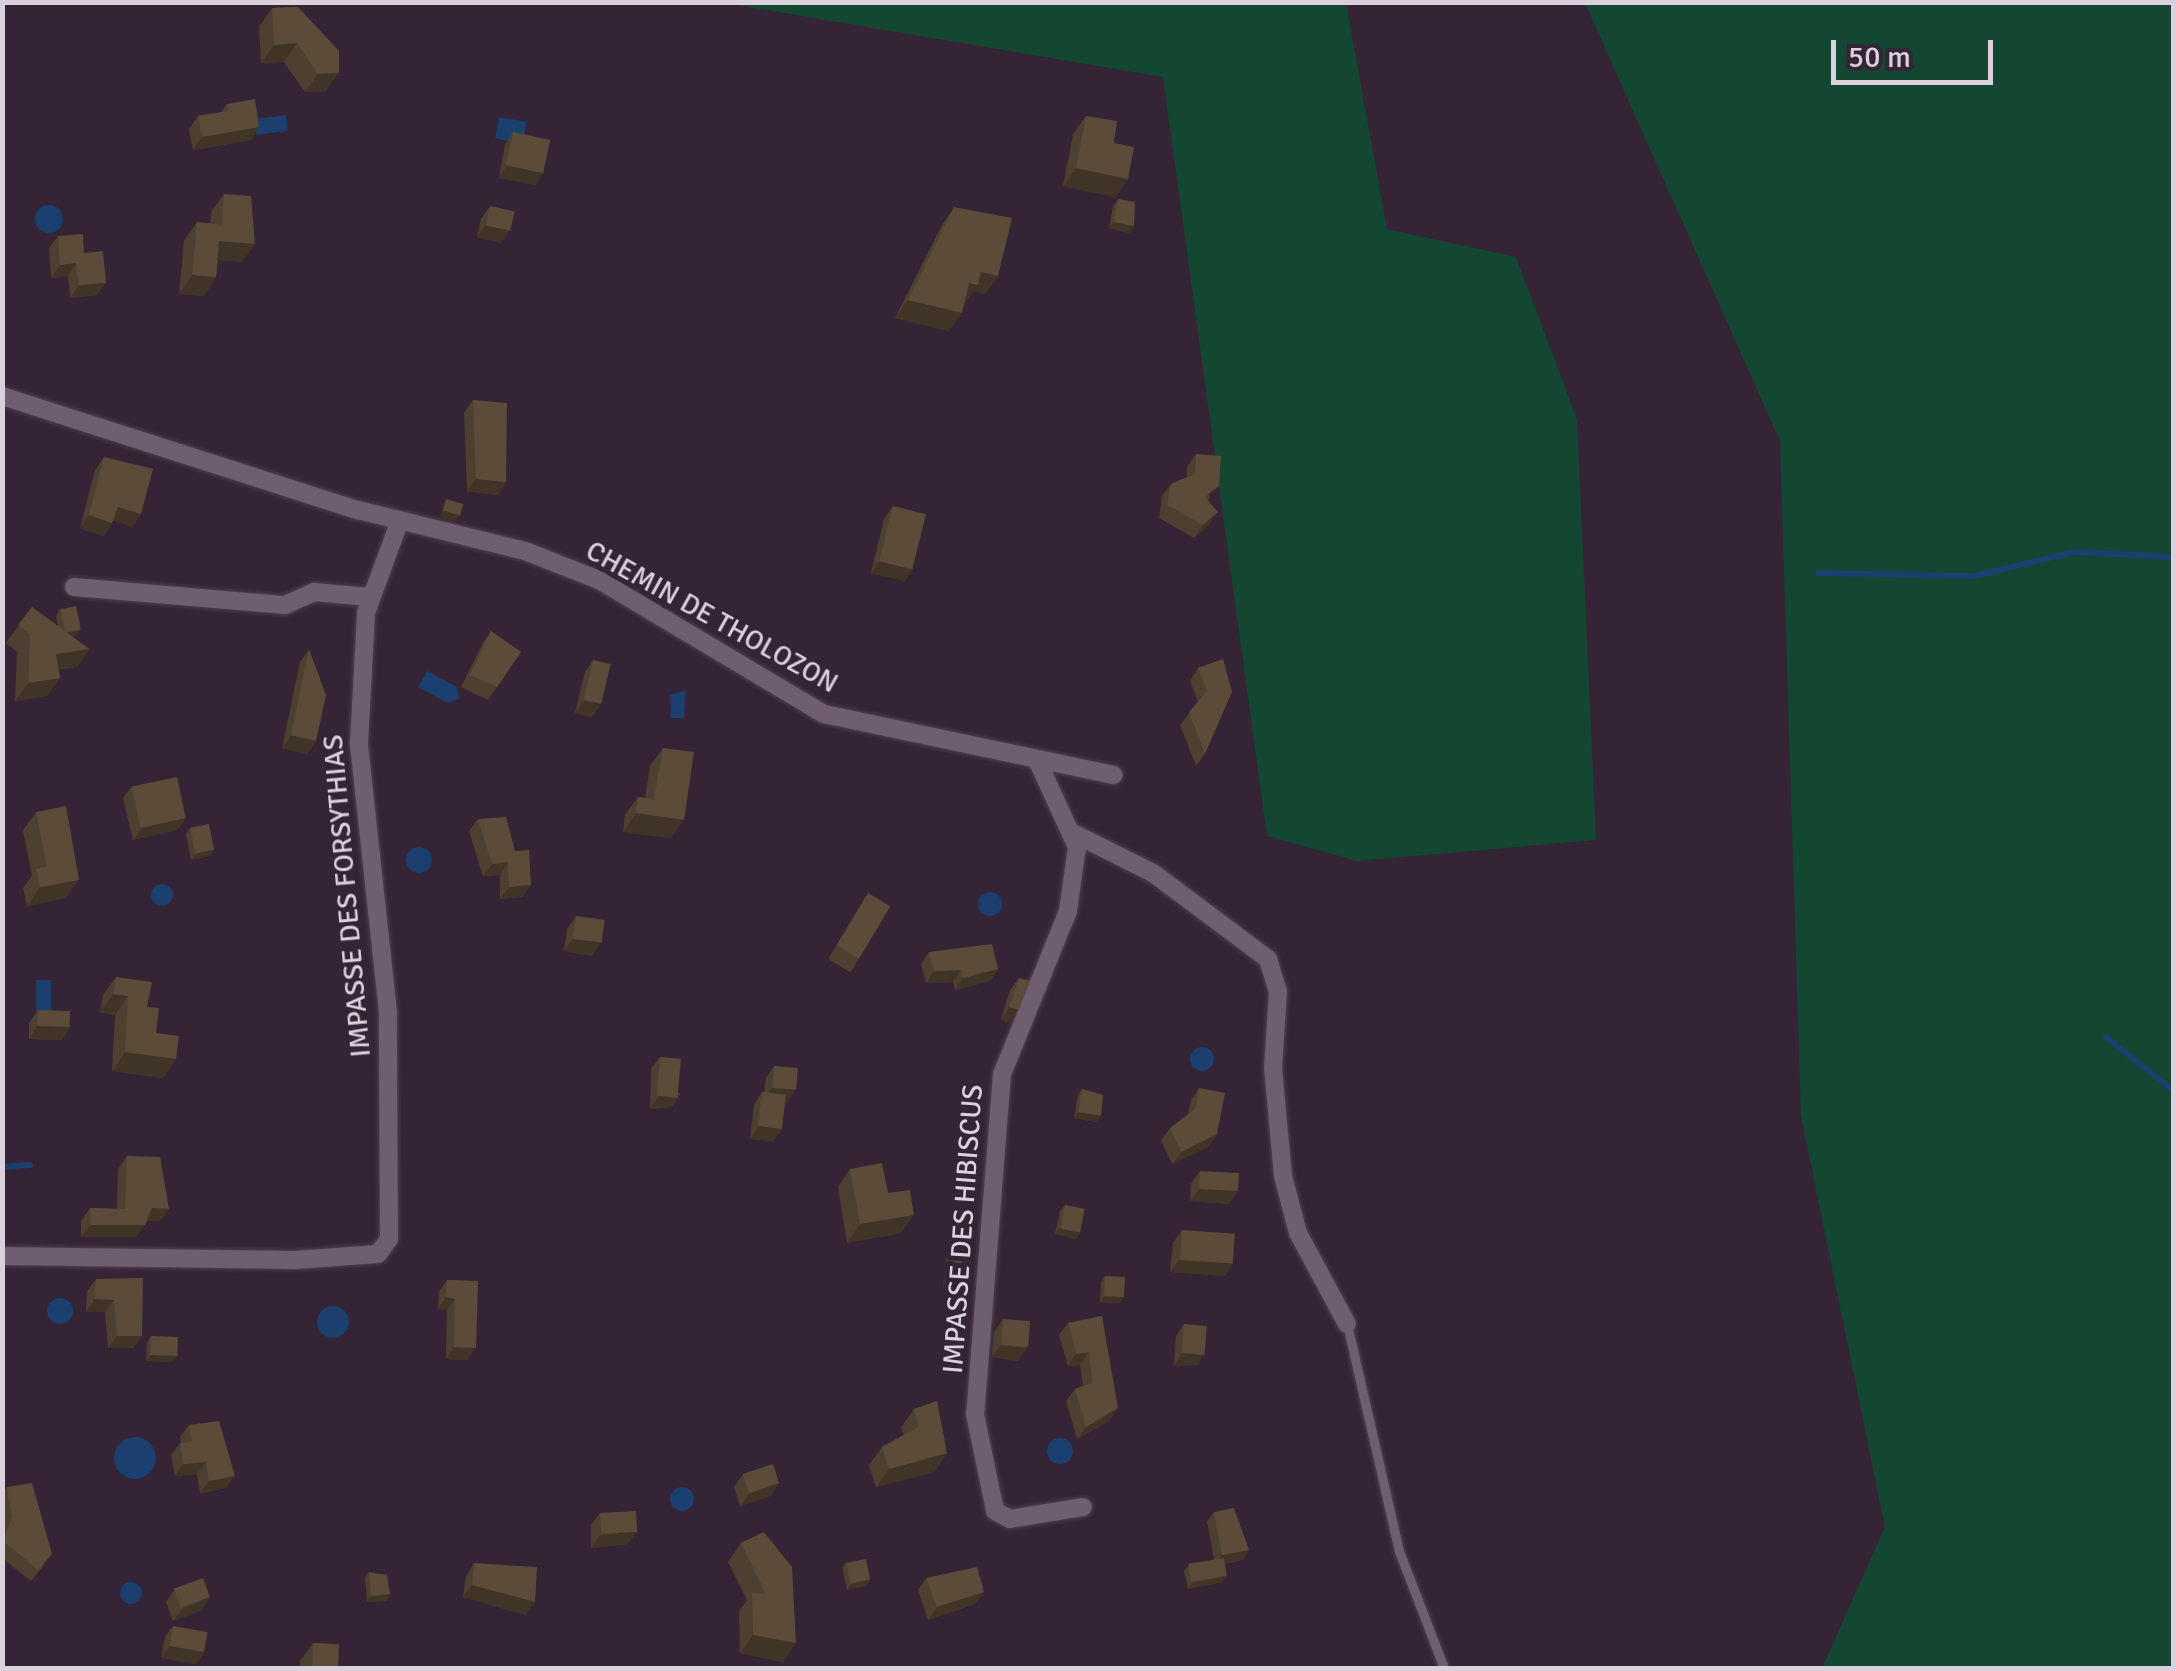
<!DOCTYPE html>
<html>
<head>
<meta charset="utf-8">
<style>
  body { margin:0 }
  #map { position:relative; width:2176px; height:1671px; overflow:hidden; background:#342435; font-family:Signika,sans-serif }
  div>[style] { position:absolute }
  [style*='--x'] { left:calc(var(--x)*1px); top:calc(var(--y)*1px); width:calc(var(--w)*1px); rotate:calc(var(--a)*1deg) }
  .green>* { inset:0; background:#134732 }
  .water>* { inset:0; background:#1b3f6e; transform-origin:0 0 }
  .round { border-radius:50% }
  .stream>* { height:6px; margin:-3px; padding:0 3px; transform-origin:3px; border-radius:3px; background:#1b3f6e }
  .roads { filter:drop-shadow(0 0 2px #4d404e) drop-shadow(0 0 2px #4d404e) }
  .lane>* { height:9px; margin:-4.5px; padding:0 4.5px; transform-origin:4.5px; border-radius:4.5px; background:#6f5d70 }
  .street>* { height:18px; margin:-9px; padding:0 9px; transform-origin:9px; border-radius:9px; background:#6f5d70 }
  .wall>* { inset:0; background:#4e4030; transform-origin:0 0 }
  .shaded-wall>* { inset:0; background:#403427 }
  .building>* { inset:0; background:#5b4b38; transform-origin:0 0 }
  span { translate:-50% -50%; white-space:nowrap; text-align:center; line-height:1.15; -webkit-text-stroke:10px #342435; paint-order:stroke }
  .street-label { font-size:28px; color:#dbd1dc }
  .frame { position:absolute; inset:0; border:5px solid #dbd1dc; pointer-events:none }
  .scale { position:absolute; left:1831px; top:40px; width:162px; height:45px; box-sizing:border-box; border:5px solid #dbd1dc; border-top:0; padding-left:12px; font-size:30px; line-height:35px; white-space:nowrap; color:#dbd1dc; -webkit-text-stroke:8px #342435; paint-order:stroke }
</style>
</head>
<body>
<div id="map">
  <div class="green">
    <i style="clip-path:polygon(725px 3px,1346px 3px,1387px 229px,1516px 257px,1577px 419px,1596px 840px,1357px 861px,1267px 836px,1163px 77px)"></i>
    <i style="clip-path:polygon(1585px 3px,2173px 3px,2173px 1668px,1822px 1668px,1885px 1527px,1801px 1116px,1780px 441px)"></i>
  </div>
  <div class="water">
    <i style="left:286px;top:115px;width:16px;height:32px;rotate:83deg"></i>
    <i style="left:499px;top:117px;width:28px;height:22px;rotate:10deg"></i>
    <i class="round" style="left:35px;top:205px;width:28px;height:28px"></i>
    <i style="clip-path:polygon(427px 671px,457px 687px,459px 699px,448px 703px,418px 687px)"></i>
    <i style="clip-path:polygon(686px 690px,684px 718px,671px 718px,670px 695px)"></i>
    <i class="round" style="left:406px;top:847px;width:26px;height:26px"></i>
    <i class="round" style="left:151px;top:884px;width:22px;height:22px"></i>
    <i class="round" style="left:978px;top:892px;width:24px;height:24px"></i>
    <i style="left:36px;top:980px;width:15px;height:31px"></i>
    <i class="round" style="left:1190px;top:1047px;width:24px;height:24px"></i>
    <i class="round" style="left:47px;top:1298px;width:26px;height:26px"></i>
    <i class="round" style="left:317px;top:1306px;width:32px;height:32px"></i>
    <i class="round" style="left:114px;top:1437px;width:42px;height:42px"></i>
    <i class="round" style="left:1047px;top:1438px;width:26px;height:26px"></i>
    <i class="round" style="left:670px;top:1487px;width:24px;height:24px"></i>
    <i class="round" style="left:120px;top:1582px;width:22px;height:22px"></i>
  </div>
  <div class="stream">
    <i style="--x:1818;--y:573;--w:156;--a:1.1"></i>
    <i style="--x:1974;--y:576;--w:104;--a:-13.4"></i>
    <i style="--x:2075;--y:552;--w:99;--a:2.9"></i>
    <i style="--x:2106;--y:1037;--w:87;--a:38.5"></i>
    <i style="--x:2;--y:1167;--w:28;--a:-4"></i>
  </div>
  <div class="roads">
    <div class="lane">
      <i style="--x:1347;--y:1324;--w:233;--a:77.1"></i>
      <i style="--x:1399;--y:1551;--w:125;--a:69"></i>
    </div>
    <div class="street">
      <i style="--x:2;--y:396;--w:374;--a:17.8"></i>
      <i style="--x:358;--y:510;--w:172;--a:13.8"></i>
      <i style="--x:525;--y:551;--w:79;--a:21.4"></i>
      <i style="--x:599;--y:580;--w:262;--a:30.8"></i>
      <i style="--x:824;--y:714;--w:296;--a:11.9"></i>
      <i style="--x:74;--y:587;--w:212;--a:4.9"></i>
      <i style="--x:285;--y:605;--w:32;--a:-24"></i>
      <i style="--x:314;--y:592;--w:56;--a:5.1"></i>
      <i style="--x:1038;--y:762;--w:94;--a:65.4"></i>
      <i style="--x:1077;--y:847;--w:65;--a:98"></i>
      <i style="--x:1068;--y:911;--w:176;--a:112"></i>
      <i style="--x:1002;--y:1074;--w:341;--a:94.5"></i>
      <i style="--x:975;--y:1414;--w:99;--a:78.3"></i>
      <i style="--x:995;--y:1511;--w:17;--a:28"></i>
      <i style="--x:1010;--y:1519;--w:74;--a:-9.3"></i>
      <i style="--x:1073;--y:833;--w:89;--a:26.6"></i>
      <i style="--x:1153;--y:873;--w:144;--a:36.8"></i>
      <i style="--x:1268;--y:959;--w:34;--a:73"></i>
      <i style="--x:1278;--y:991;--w:77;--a:93.7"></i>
      <i style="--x:1273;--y:1068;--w:108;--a:84.7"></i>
      <i style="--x:1283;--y:1176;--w:59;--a:75.3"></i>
      <i style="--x:1298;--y:1233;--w:103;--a:61.7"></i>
      <i style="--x:2;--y:1256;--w:293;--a:0.8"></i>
      <i style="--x:295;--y:1260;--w:83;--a:-4.1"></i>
      <i style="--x:378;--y:1254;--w:19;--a:-54"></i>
      <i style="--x:389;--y:1239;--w:227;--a:-90.3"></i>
      <i style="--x:388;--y:1012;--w:271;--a:-96.2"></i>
      <i style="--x:359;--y:743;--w:130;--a:-86.9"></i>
      <i style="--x:366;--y:613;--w:99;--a:-69.9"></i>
    </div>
  </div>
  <div class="wall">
    <i style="clip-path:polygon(298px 7px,326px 91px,305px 92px,284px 62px,261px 63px,259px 27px,272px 8px)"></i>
    <i style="clip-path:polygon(227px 104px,259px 127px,251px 140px,193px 150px,189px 129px,198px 116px,221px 112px)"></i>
    <i style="clip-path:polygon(1086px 116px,1114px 143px,1128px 179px,1115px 197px,1063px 186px,1073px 134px)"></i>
    <i style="clip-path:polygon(513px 132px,536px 185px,499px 178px,505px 145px)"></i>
    <i style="clip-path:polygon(224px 194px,242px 262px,218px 260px,216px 277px,204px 296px,179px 294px,184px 241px,197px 222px,210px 224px,211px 212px)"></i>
    <i style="clip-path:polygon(1118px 199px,1134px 226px,1129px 233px,1109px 228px,1113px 206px)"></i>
    <i style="clip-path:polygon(490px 206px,501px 243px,477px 237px,481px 219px)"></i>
    <i style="clip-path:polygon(954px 207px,998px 276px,985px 294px,974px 291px,964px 302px,949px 331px,895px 318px,942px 225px)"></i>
    <i style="clip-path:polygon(58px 236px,84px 253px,97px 295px,70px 298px,68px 276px,51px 278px,49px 248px)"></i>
    <i style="clip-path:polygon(473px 400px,506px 482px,498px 495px,467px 491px,464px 413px)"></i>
    <i style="clip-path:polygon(1196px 454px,1210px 498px,1208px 500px,1209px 525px,1194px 538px,1159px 518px,1162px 496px,1171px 484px,1187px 477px,1187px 467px)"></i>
    <i style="clip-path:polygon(104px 457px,141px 514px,132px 527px,113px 520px,104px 536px,80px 528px,95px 470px)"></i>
    <i style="clip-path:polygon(893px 506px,905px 581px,871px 573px,884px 519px)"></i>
    <i style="clip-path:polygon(32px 607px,58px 626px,56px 616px,60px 609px,77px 635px,72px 636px,89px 649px,77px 667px,59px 669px,60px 678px,47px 696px,15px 701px,17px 652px,6px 643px)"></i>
    <i style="clip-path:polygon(491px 631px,521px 652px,488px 700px,461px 687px,483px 643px)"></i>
    <i style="clip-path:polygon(309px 649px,316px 741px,307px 754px,282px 748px,300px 662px)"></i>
    <i style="clip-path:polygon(1223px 659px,1205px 754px,1196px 766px,1180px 725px,1198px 702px,1190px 681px,1198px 668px)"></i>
    <i style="clip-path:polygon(593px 660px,592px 717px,575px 713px,585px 672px)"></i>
    <i style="clip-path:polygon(663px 748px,671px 838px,623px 832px,625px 815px,638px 797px,645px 798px,650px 766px)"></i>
    <i style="clip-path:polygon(132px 786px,186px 818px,177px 830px,133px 840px,123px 798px)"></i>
    <i style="clip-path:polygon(36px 812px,66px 898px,27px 906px,23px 888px,32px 876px,23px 830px)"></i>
    <i style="clip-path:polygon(478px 819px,515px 851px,531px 885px,522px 897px,500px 899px,500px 875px,483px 876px,469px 831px)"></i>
    <i style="clip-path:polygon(190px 828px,214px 850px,210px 856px,191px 860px,186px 834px)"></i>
    <i style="left:868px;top:893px;width:26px;height:77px;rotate:31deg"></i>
    <i style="clip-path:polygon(576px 916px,592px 956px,564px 951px,567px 929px)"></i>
    <i style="clip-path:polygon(929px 952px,998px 969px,990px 981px,955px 990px,953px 982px,926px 983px,921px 964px)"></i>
    <i style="clip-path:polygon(116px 977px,147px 1007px,156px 1033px,176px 1059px,163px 1078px,112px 1071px,115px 1015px,100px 1012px,103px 995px)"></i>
    <i style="clip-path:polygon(1019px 978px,1009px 1022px,1001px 1020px,1010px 990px)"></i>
    <i style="clip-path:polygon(38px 1010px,70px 1027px,62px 1040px,29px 1039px,29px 1023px)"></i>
    <i style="clip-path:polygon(660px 1057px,680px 1095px,672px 1107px,650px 1109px,651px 1069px)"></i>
    <i style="clip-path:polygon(774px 1066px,787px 1103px,785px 1103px,782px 1129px,773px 1141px,750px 1139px,754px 1105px,762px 1092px,764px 1093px,766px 1078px)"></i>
    <i style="clip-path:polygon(1199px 1088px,1217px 1134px,1208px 1147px,1172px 1164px,1161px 1140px,1170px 1128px,1188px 1114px,1191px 1100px)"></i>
    <i style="clip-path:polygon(1082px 1089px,1096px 1122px,1074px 1118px,1078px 1095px)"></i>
    <i style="clip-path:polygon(127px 1156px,160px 1221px,146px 1221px,136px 1237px,81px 1237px,81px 1221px,90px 1208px,117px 1209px,118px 1169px)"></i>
    <i style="clip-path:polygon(850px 1169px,888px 1193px,901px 1233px,847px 1243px,838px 1187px)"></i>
    <i style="clip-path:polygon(1200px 1171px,1229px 1204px,1190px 1201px,1191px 1184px)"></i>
    <i style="clip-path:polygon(1065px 1205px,1076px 1239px,1055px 1234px,1060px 1211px)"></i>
    <i style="clip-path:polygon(1182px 1230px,1233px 1263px,1225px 1276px,1170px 1272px,1173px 1243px)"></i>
    <i style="clip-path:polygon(951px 1250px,963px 1292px,943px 1290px,946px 1257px)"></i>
    <i style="clip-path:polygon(1105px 1276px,1120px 1303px,1100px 1302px,1101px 1282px)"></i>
    <i style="clip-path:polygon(96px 1279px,142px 1336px,133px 1348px,108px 1348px,105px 1312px,86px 1312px,87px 1291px)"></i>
    <i style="clip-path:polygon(447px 1280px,478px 1281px,467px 1360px,446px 1359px,447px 1310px,438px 1309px,439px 1292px)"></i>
    <i style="clip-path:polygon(1102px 1316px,1109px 1421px,1077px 1439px,1066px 1401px,1075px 1389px,1083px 1386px,1080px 1365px,1068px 1366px,1059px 1335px,1068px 1323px)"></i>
    <i style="clip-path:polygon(1003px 1319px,1027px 1348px,1018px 1361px,992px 1357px,994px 1332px)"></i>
    <i style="clip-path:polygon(1184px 1324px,1205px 1352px,1197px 1365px,1174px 1366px,1176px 1336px)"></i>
    <i style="clip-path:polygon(151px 1336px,173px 1362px,146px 1361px,147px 1342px)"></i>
    <i style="clip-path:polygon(914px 1409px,947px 1453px,934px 1472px,876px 1487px,869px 1465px,882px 1447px,903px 1435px,901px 1427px)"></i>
    <i style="clip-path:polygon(189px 1425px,226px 1488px,200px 1493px,197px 1474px,175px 1476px,171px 1455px,181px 1442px,180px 1437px)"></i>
    <i style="clip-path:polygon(743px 1474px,779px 1483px,770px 1496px,740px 1506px,734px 1487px)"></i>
    <i style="clip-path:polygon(7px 1487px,44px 1565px,31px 1581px,2px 1558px,2px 1533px,4px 1529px,2px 1518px,2px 1493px)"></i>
    <i style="clip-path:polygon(1214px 1512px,1249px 1550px,1242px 1560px,1225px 1564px,1223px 1582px,1188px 1589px,1184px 1571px,1189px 1565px,1214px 1560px,1207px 1522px)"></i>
    <i style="clip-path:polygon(600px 1513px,628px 1544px,591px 1548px,591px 1525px)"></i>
    <i style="clip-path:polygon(764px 1532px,783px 1662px,740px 1653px,739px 1612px,747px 1600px,728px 1562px,741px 1543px)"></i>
    <i style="clip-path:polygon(846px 1562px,870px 1580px,866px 1586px,847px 1590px,842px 1568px)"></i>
    <i style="clip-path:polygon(474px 1563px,526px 1615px,463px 1597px,466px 1576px)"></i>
    <i style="clip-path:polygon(369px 1572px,390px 1594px,386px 1601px,367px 1602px,365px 1578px)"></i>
    <i style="clip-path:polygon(926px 1578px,984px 1592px,975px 1604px,928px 1620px,918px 1590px)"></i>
    <i style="clip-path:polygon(174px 1590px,210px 1597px,202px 1610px,173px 1621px,166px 1602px)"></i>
    <i style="clip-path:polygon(173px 1626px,204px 1652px,196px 1664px,161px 1658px,165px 1637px)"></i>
    <i style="clip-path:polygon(313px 1643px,338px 1668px,300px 1668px,300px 1661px)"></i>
  </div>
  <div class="shaded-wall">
    <i style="clip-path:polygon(297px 43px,284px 62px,261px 63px,274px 45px)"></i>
    <i style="clip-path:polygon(339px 73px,326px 91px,305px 92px,318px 74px)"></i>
    <i style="clip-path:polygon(259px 127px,251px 140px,193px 150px,202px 137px)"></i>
    <i style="clip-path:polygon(507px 165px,544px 172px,536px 185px,499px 178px)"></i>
    <i style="clip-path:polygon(1076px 168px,1128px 179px,1115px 197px,1063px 186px)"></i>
    <i style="clip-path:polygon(1114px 222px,1134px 226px,1129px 233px,1109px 228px)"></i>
    <i style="clip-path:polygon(485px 225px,510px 230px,501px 243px,477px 237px)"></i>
    <i style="clip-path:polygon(219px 241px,255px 244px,242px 262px,206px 259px)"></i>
    <i style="clip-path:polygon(76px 263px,68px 276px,51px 278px,60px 265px)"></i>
    <i style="clip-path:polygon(981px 272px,998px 276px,985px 294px,974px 291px,965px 303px,956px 300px,969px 283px)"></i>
    <i style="clip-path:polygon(192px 275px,216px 277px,204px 296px,179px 294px)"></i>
    <i style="clip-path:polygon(106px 283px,97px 295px,70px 298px,79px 285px)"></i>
    <i style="clip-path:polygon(908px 300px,962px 313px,949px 331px,895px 318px)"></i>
    <i style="clip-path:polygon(476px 479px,506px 482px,498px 495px,467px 491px)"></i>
    <i style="clip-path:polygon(118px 507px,141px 514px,132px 527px,109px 519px)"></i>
    <i style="clip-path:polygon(443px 511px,460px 515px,456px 521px,439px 517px)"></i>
    <i style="clip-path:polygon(1218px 512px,1209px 525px,1194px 538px,1203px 525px)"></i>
    <i style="clip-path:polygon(89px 515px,112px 523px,104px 536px,80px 528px)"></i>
    <i style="clip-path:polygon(879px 561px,914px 568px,905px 581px,871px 573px)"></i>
    <i style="clip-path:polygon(81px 629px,77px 635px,61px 638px,65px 632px)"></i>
    <i style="clip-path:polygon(89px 649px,77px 667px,44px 672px,56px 654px)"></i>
    <i style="clip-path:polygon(60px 678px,47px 696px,15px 701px,28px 683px)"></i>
    <i style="clip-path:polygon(584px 700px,601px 705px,592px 717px,575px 713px)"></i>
    <i style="clip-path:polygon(291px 735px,316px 741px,307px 754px,282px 748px)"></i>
    <i style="clip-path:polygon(636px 813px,684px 820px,671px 838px,623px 832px)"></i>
    <i style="clip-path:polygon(186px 818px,177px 830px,133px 840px,142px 828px)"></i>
    <i style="clip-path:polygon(214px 850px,210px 856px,191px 860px,196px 854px)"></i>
    <i style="clip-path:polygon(508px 862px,500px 875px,483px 876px,492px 864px)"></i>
    <i style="clip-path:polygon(79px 880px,66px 898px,27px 906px,40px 887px)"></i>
    <i style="clip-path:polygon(531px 885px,522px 897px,500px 899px,509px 887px)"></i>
    <i style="clip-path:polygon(572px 939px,601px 943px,592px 956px,564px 951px)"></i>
    <i style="clip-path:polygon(998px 969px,990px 981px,955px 990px,963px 978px)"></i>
    <i style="clip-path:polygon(961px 970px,953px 982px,926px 983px,934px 971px)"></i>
    <i style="clip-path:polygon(113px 994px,128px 996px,115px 1015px,100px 1012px)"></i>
    <i style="clip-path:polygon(1009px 1007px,1018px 1010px,1009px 1022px,1001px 1020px)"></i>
    <i style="clip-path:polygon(37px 1026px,70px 1027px,62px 1040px,29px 1039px)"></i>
    <i style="clip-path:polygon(125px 1052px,176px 1059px,163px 1078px,112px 1071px)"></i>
    <i style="clip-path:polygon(772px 1088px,796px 1091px,787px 1103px,763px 1101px)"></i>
    <i style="clip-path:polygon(680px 1095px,672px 1107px,650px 1109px,659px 1096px)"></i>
    <i style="clip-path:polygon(1078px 1112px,1101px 1116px,1096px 1122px,1074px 1118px)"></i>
    <i style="clip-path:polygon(759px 1126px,782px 1129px,773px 1141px,750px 1139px)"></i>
    <i style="clip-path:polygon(1217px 1134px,1208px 1147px,1172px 1164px,1181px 1152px)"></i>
    <i style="clip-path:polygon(1199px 1189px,1238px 1191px,1229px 1204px,1190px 1201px)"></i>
    <i style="clip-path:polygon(152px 1208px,169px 1209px,160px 1221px,143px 1221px)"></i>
    <i style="clip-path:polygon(914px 1215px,901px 1233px,847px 1243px,860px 1224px)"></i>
    <i style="clip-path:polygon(90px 1225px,145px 1225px,136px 1237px,81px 1237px)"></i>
    <i style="clip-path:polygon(1059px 1228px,1081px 1233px,1076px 1239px,1055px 1234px)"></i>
    <i style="clip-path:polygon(1179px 1260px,1233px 1263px,1225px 1276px,1170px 1272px)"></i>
    <i style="clip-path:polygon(948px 1283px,968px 1286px,963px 1292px,943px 1290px)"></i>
    <i style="clip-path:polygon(1105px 1296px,1124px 1296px,1120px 1303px,1100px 1302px)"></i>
    <i style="clip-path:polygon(446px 1297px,455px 1299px,447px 1310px,438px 1309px)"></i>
    <i style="clip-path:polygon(95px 1299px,114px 1300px,105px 1312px,86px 1312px)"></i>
    <i style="clip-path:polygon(117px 1336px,142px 1336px,133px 1348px,108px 1348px)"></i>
    <i style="clip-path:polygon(1001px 1345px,1027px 1348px,1018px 1361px,992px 1357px)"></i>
    <i style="clip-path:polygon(454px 1347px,476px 1348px,467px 1360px,446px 1359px)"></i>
    <i style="clip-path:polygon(1089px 1352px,1080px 1365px,1068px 1366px,1076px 1354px)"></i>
    <i style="clip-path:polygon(1205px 1352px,1197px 1365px,1174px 1366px,1182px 1353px)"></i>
    <i style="clip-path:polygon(151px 1355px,178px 1356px,173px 1362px,146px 1361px)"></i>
    <i style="clip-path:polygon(1118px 1408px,1109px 1421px,1077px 1439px,1086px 1427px)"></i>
    <i style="clip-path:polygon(947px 1453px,934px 1472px,876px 1487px,889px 1469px)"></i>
    <i style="clip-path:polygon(206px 1462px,197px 1474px,175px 1476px,183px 1464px)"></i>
    <i style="clip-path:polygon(235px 1476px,226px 1488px,200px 1493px,209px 1481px)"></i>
    <i style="clip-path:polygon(779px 1483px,770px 1496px,740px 1506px,749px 1494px)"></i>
    <i style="clip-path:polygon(637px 1532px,628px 1544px,591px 1548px,600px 1535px)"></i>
    <i style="clip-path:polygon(1249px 1550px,1242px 1560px,1215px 1565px,1222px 1555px)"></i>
    <i style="clip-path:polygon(1227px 1576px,1223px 1582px,1188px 1589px,1193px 1583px)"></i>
    <i style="clip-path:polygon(870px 1580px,866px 1586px,847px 1590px,851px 1584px)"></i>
    <i style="clip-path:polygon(472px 1585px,535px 1602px,526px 1615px,463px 1597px)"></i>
    <i style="clip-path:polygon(984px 1592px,975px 1604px,928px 1620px,937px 1607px)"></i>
    <i style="clip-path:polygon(390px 1594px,386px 1601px,367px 1602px,371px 1596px)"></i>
    <i style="clip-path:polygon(210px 1597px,202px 1610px,173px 1621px,182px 1609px)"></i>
    <i style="clip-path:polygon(753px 1635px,796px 1643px,783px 1662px,740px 1653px)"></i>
    <i style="clip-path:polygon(169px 1646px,204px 1652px,196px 1664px,161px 1658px)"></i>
  </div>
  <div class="building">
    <i style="clip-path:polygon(298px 7px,339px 51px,339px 73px,318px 74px,297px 43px,274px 45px,272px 8px)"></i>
    <i style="clip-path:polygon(255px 99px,259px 127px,202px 137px,198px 116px,228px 111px,227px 104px)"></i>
    <i style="clip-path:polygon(1086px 116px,1117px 121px,1114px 143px,1134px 147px,1128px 179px,1076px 168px)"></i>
    <i style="left:513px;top:132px;width:38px;height:34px;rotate:12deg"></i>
    <i style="clip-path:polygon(224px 194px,251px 196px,255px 244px,219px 241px,216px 277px,192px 275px,197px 222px,222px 225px)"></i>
    <i style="clip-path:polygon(1118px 199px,1135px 202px,1134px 226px,1114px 222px)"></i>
    <i style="left:490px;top:206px;width:25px;height:20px;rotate:12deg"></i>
    <i style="clip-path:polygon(954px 207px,1012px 218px,998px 276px,981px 272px,978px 285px,969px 283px,962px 313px,908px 300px)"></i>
    <i style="clip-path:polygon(83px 234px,84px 253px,103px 251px,106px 283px,79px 285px,76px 263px,60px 265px,58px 236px)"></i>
    <i style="clip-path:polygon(473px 400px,507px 403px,506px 482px,476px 479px)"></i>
    <i style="clip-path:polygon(1196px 454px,1221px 456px,1219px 486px,1205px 497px,1218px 512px,1203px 525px,1167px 505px,1171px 484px,1195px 474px)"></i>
    <i style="clip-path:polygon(104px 457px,153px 469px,141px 514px,118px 507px,112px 523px,89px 515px)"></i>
    <i style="left:446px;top:499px;width:18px;height:12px;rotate:16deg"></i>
    <i style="left:893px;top:506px;width:34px;height:57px;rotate:14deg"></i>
    <i style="left:76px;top:606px;width:24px;height:16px;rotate:78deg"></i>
    <i style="clip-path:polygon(32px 607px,89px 649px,56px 654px,60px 678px,28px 683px,30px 634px,18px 625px)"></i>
    <i style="clip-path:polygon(491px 631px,521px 652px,497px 687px,470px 675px)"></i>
    <i style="clip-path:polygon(309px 649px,326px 695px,316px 741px,291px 735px)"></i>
    <i style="clip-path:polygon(1223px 659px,1232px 692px,1205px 754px,1189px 712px,1207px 691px,1198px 668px)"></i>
    <i style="left:593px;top:660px;width:18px;height:41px;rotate:13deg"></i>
    <i style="clip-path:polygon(663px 748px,694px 752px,684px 820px,636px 813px,638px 797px,654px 799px)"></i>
    <i style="left:177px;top:777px;width:42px;height:46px;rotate:78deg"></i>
    <i style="clip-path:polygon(66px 806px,79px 880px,40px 887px,36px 869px,47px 867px,36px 812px)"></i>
    <i style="clip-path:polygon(506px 817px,515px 851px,529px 850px,531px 885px,509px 887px,508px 862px,492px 864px,478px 819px)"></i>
    <i style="left:209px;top:824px;width:26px;height:19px;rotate:79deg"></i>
    <i style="left:868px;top:893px;width:26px;height:61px;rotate:31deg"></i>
    <i style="left:576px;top:916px;width:29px;height:23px;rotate:8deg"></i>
    <i style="clip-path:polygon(992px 944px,998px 969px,963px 978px,961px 970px,934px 971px,929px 952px)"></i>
    <i style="clip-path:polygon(116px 977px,152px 982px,147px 1007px,159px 1008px,156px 1033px,179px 1036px,176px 1059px,125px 1052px,128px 996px,113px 994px)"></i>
    <i style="clip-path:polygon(1019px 978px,1030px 981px,1018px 1010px,1009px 1007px)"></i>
    <i style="left:38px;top:1010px;width:32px;height:16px;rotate:2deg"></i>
    <i style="left:660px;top:1057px;width:21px;height:39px;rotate:5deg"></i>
    <i style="left:774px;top:1066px;width:24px;height:22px;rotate:5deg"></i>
    <i style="clip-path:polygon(1199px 1088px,1225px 1093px,1217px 1134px,1181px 1152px,1170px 1128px,1195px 1109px)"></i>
    <i style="clip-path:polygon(1082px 1089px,1103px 1095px,1101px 1116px,1078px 1112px)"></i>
    <i style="left:762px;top:1092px;width:24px;height:34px;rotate:7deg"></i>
    <i style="clip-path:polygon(127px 1156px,160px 1157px,169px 1209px,152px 1208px,145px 1225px,90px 1225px,90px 1208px,125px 1209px)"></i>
    <i style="clip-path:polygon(882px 1163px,888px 1193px,910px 1190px,914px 1215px,860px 1224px,850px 1169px)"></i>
    <i style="left:1200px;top:1171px;width:39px;height:18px;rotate:3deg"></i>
    <i style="left:1065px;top:1205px;width:20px;height:24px;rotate:11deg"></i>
    <i style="left:1182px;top:1230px;width:53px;height:30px;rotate:4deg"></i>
    <i style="left:951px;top:1250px;width:21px;height:33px;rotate:5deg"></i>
    <i style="left:1105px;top:1276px;width:20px;height:20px;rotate:3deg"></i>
    <i style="clip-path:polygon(143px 1278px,142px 1336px,117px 1336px,114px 1300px,95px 1299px,96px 1279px)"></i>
    <i style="clip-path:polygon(447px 1280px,478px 1281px,476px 1348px,454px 1347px,455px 1299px,446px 1297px)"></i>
    <i style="clip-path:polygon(1102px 1316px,1118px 1408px,1086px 1427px,1075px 1389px,1092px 1383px,1089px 1352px,1076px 1354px,1068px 1323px)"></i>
    <i style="left:1003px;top:1319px;width:27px;height:26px;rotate:4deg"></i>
    <i style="left:1184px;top:1324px;width:23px;height:29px;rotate:5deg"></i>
    <i style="left:151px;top:1336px;width:27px;height:19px;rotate:2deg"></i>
    <i style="clip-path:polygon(937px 1401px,947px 1453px,889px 1469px,882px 1447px,919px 1427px,914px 1409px)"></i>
    <i style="clip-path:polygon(219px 1421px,235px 1476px,209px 1481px,206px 1462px,183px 1464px,180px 1443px,192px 1441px,189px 1425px)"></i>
    <i style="left:773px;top:1464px;width:20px;height:32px;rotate:72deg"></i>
    <i style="clip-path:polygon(32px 1483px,52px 1554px,38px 1570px,3px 1541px,12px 1517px,7px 1487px)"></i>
    <i style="clip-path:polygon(1234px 1508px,1249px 1550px,1222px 1555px,1214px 1512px)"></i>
    <i style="left:636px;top:1511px;width:21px;height:36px;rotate:87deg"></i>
    <i style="clip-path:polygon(764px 1532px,792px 1567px,796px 1643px,753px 1635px,752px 1593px,766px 1594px,741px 1543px)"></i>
    <i style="left:1224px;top:1558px;width:18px;height:36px;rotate:81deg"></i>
    <i style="left:866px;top:1559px;width:21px;height:20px;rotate:79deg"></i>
    <i style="clip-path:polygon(474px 1563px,537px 1567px,535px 1602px,472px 1585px)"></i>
    <i style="clip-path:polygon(977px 1567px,984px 1592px,937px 1607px,926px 1578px)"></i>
    <i style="clip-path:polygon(369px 1572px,387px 1575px,390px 1594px,371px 1596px)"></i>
    <i style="left:203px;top:1578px;width:20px;height:31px;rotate:70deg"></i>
    <i style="left:173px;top:1626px;width:35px;height:20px;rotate:10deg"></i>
    <i style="left:313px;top:1643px;width:26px;height:25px;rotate:2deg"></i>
  </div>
  <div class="street-label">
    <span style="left:712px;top:617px;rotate:29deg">CHEMIN DE THOLOZON</span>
    <span style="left:347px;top:896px;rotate:-95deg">IMPASSE DES FORSYTHIAS</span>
    <span style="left:963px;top:1229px;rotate:-86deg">IMPASSE DES HIBISCUS</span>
  </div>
  <div class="frame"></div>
  <div class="scale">50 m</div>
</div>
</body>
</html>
